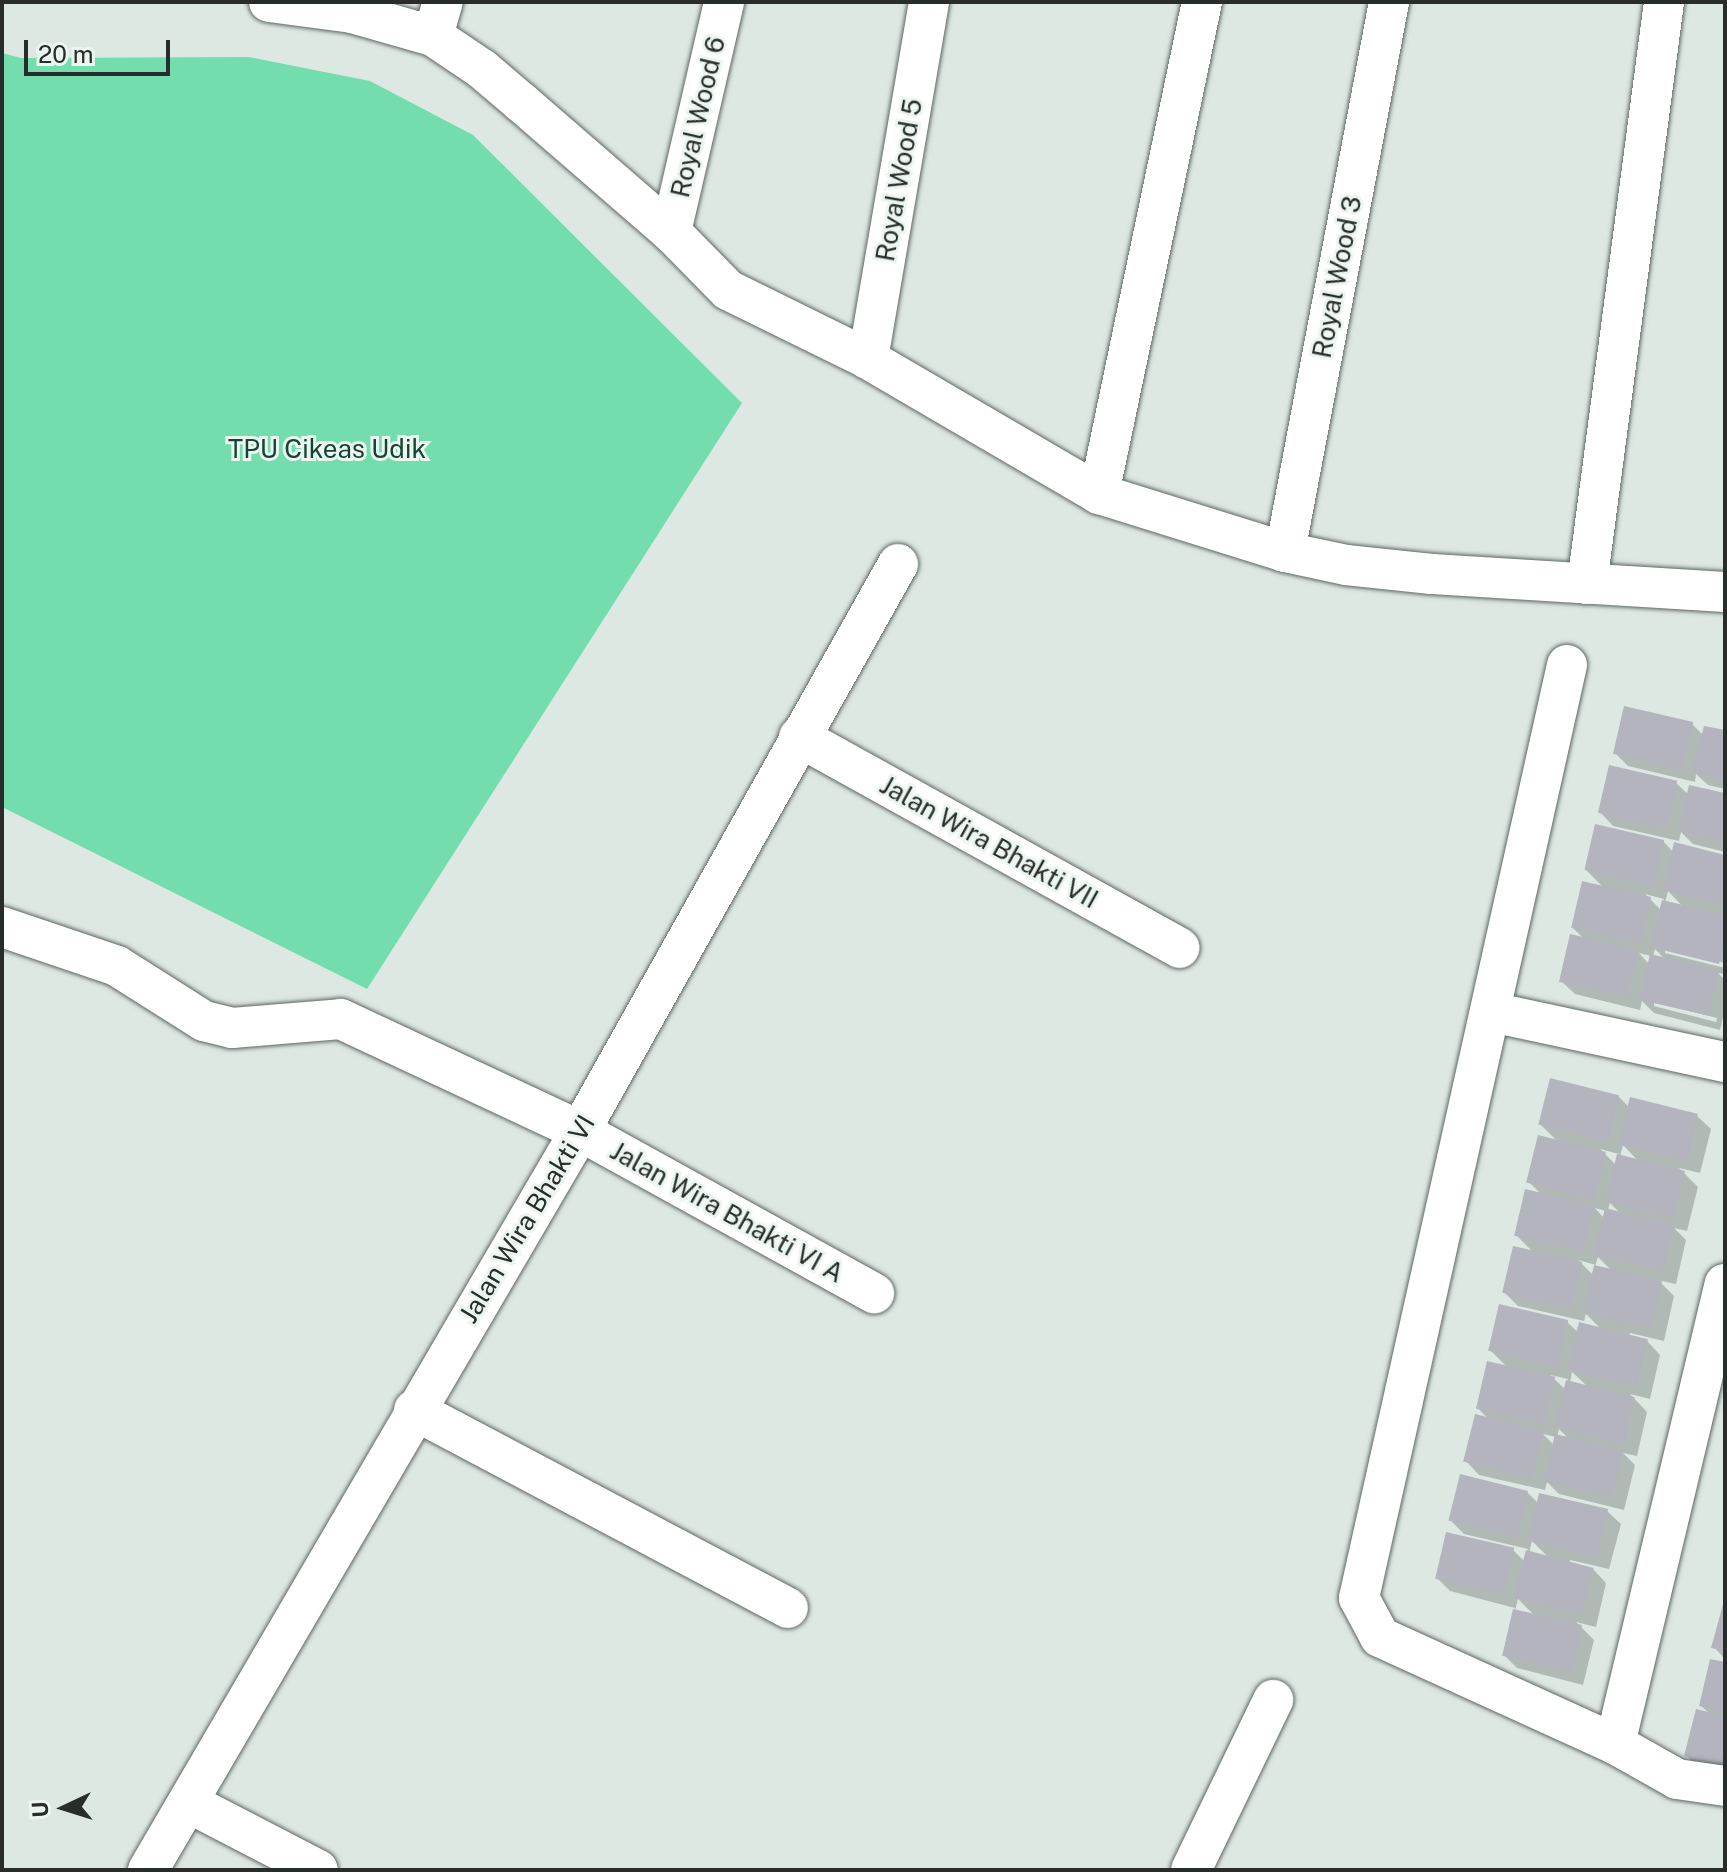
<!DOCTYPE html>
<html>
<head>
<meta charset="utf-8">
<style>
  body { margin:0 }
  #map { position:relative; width:1727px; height:1872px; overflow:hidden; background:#dee8e3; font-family:"Public Sans",sans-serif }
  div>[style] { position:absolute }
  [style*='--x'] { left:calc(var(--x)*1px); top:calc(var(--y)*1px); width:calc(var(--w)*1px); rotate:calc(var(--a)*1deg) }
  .green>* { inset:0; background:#74ddad }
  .shadow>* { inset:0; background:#0003 }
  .building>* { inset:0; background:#b3b4bd; transform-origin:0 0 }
  .roads { filter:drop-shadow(0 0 2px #5e6762) drop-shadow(0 0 2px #5e6762) }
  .minor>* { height:40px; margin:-20px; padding:0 20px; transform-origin:20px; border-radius:20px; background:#fff }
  span { translate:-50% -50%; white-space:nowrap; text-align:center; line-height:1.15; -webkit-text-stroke:6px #ebf6f0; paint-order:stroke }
  .street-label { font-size:26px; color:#282c2a }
  .park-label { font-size:26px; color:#154531 }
  .frame { position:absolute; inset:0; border:4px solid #282c2a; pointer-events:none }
  .north { position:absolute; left:24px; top:1768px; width:80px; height:80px; -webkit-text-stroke:6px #ebf6f0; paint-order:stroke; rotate:266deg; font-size:22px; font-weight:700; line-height:32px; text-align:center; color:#282c2a }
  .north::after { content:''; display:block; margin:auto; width:28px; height:36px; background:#282c2a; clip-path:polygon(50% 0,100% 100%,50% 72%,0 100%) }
  .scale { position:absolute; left:24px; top:40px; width:146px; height:36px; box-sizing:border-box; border:4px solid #282c2a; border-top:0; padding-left:10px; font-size:24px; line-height:28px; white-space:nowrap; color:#282c2a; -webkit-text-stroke:6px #ebf6f0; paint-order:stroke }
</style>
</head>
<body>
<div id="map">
  <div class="green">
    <i style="clip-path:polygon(2px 53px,21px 58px,249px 57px,370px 81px,473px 135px,742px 403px,367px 989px,2px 807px)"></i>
  </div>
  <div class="shadow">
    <i style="clip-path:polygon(1692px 724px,1704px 736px,1725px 733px,1725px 789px,1708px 785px,1696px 774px,1695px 782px,1628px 766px,1615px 753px)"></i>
    <i style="clip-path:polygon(1676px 783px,1689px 795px,1725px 795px,1725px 852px,1693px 844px,1681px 832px,1679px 841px,1613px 826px,1600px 812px)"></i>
    <i style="clip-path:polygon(evenodd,1663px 841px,1674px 853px,1725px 857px,1725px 963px,1665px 949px,1665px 953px,1725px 968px,1725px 974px,1718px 973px,1725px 980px,1725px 1008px,1720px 1030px,1654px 1013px,1642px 1001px,1640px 1010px,1575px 994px,1561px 981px,1585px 940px,1573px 928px,1604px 888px,1586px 870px,1663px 841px,1668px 891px,1684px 908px,1665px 903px,1668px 891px,1663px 841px,1645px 894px,1664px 899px,1661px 910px,1645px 894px,1663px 841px,1655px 949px,1665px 959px,1653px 956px,1655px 949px,1663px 841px,1639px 953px,1651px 956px,1649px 964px,1639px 953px,1663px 841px,1654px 1002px,1717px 1018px,1716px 1022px,1654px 1006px,1654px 1002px)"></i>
    <i style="clip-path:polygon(evenodd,1618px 1096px,1630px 1108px,1697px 1116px,1711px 1129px,1700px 1173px,1679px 1168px,1698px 1187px,1687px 1231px,1674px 1228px,1686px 1240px,1676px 1284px,1658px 1280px,1674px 1296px,1664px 1341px,1630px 1333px,1629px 1337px,1647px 1341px,1660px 1355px,1650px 1399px,1630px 1394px,1647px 1412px,1637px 1456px,1623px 1453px,1635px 1465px,1624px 1510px,1559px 1494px,1547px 1482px,1545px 1490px,1479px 1475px,1466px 1461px,1489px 1420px,1478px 1408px,1509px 1369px,1490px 1350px,1567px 1322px,1579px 1333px,1602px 1330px,1586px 1314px,1584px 1321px,1518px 1306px,1504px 1292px,1533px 1252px,1516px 1235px,1542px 1195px,1529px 1182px,1558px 1142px,1541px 1125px,1618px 1096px,1623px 1145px,1639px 1162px,1620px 1157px,1623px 1145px,1618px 1096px,1600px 1149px,1619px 1154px,1617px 1166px,1600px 1149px,1618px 1096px,1610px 1203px,1621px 1214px,1608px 1210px,1610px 1203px,1618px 1096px,1595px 1208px,1606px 1211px,1604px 1218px,1595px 1208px,1618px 1096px,1598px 1257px,1613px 1272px,1595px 1267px,1598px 1257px,1618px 1096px,1578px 1260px,1596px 1265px,1593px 1275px,1578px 1260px,1618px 1096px,1572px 1372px,1588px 1387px,1570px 1383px,1572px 1372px,1618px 1096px,1550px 1375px,1568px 1379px,1566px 1390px,1550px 1375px,1618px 1096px,1559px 1429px,1570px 1440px,1557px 1437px,1559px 1429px,1618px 1096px,1543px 1434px,1556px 1437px,1554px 1445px,1543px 1434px)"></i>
    <i style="clip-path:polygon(evenodd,1527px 1492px,1539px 1504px,1607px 1511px,1621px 1524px,1609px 1569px,1570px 1560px,1569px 1563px,1593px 1569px,1606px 1583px,1596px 1627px,1576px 1622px,1594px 1640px,1583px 1685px,1517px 1668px,1504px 1655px,1515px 1608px,1450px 1591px,1437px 1578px,1513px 1550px,1525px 1562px,1528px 1549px,1464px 1534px,1451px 1521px,1527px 1492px,1532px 1541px,1549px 1558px,1529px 1553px,1532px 1541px,1527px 1492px,1518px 1599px,1535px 1616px,1515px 1611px,1518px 1599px)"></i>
    <i style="clip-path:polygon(1725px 1604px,1725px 1659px,1714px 1647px)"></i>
    <i style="clip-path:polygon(1725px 1664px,1725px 1775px,1700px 1769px,1687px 1756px,1710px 1714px,1701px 1706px)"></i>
  </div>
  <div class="building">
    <i style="left:1624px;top:706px;width:71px;height:49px;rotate:13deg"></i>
    <i style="clip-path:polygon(1704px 726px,1725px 730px,1725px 780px,1692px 772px)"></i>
    <i style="left:1609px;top:765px;width:70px;height:49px;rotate:13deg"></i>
    <i style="clip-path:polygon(1689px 785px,1725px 793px,1725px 843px,1678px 831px)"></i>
    <i style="left:1595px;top:824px;width:71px;height:47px;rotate:13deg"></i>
    <i style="clip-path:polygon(1674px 842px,1725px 855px,1725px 905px,1663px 890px)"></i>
    <i style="left:1582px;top:881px;width:71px;height:48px;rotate:13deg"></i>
    <i style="clip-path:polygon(1662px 900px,1725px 915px,1725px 940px,1719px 964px,1650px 947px)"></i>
    <i style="left:1570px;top:934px;width:70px;height:49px;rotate:13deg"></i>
    <i style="left:1650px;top:954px;width:70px;height:47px;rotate:13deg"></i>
    <i style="left:1550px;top:1078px;width:71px;height:48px;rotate:14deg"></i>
    <i style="left:1630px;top:1097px;width:70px;height:49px;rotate:14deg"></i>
    <i style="left:1538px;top:1135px;width:70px;height:49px;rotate:14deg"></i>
    <i style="left:1617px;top:1154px;width:70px;height:49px;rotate:14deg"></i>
    <i style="left:1525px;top:1189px;width:71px;height:48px;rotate:13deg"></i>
    <i style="left:1605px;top:1208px;width:71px;height:48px;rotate:14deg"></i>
    <i style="left:1513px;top:1246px;width:71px;height:48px;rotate:13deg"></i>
    <i style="left:1594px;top:1265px;width:70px;height:49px;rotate:13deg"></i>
    <i style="left:1499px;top:1304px;width:71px;height:48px;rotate:13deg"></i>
    <i style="left:1579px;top:1322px;width:71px;height:49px;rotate:14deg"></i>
    <i style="left:1487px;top:1361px;width:70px;height:49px;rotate:13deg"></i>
    <i style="left:1566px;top:1380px;width:71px;height:48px;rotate:14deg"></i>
    <i style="left:1475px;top:1414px;width:70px;height:49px;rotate:14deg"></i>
    <i style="left:1555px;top:1434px;width:70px;height:49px;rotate:13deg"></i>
    <i style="left:1460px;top:1474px;width:70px;height:48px;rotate:14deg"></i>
    <i style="left:1539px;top:1493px;width:71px;height:49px;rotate:13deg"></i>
    <i style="left:1446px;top:1532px;width:70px;height:48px;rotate:13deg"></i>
    <i style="left:1526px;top:1550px;width:70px;height:49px;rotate:15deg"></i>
    <i style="clip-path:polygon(1725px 1597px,1725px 1651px,1711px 1648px)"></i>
    <i style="left:1513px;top:1609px;width:71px;height:48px;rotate:13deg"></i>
    <i style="clip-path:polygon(1710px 1659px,1725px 1662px,1725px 1712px,1699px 1706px)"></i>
    <i style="clip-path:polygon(1696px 1709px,1725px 1716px,1725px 1766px,1684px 1756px)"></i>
  </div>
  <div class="roads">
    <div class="minor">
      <i style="--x:269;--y:2;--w:84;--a:7.5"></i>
      <i style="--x:352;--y:13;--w:84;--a:15.9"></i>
      <i style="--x:433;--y:36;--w:59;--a:34"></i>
      <i style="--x:482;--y:69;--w:52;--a:40.4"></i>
      <i style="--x:522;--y:103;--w:197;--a:40.9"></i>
      <i style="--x:671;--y:232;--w:81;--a:45.5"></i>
      <i style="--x:728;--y:290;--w:156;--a:26.2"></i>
      <i style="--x:868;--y:359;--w:268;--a:30.3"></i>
      <i style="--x:1099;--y:494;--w:195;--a:17.3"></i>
      <i style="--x:1285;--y:552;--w:62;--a:12"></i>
      <i style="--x:1346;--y:565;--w:86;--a:6"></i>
      <i style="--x:1432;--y:574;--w:294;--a:3.5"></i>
      <i style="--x:433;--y:36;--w:35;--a:-74"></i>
      <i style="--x:671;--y:232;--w:236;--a:-77"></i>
      <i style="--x:868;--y:359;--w:362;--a:-80.3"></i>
      <i style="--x:1099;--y:494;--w:503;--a:-78.18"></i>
      <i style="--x:1285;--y:552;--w:560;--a:-79.29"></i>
      <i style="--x:1587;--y:584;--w:587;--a:-82.46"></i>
      <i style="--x:1567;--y:665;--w:956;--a:102.57"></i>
      <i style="--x:1359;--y:1598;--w:44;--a:61.7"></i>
      <i style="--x:1380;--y:1637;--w:258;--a:24.5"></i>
      <i style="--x:1615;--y:1744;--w:71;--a:29.4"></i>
      <i style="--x:1677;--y:1779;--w:49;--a:8.3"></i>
      <i style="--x:799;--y:737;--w:435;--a:29"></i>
      <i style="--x:2;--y:927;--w:121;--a:18.7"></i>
      <i style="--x:117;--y:966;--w:103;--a:32.3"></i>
      <i style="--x:204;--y:1021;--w:29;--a:14"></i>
      <i style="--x:232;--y:1028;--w:109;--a:-4.7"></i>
      <i style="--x:341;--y:1019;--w:264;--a:25.1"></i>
      <i style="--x:580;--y:1131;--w:336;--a:28.9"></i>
      <i style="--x:1491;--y:1012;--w:239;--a:12.1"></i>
      <i style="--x:414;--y:1410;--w:423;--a:27.9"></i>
      <i style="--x:1615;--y:1744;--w:473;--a:-76.6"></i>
      <i style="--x:189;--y:1803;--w:145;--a:27.4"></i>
      <i style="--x:148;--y:1870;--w:856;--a:-59.69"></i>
      <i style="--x:580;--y:1131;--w:650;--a:-60.71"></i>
      <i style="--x:1191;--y:1870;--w:189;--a:-64.2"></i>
    </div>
  </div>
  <div class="street-label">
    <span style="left:698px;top:117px;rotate:-77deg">Royal Wood 6</span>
    <span style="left:899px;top:180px;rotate:-80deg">Royal Wood 5</span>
    <span style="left:1337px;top:277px;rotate:-79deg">Royal Wood 3</span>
    <span style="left:989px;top:842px;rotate:29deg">Jalan Wira Bhakti VII</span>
    <span style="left:727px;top:1212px;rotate:29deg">Jalan Wira Bhakti VI A</span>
    <span style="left:527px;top:1219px;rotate:-59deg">Jalan Wira Bhakti VI</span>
  </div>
  <div class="park-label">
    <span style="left:327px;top:449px">TPU Cikeas Udik</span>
  </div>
  <div class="frame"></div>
  <div class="north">U</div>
  <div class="scale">20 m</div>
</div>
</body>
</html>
